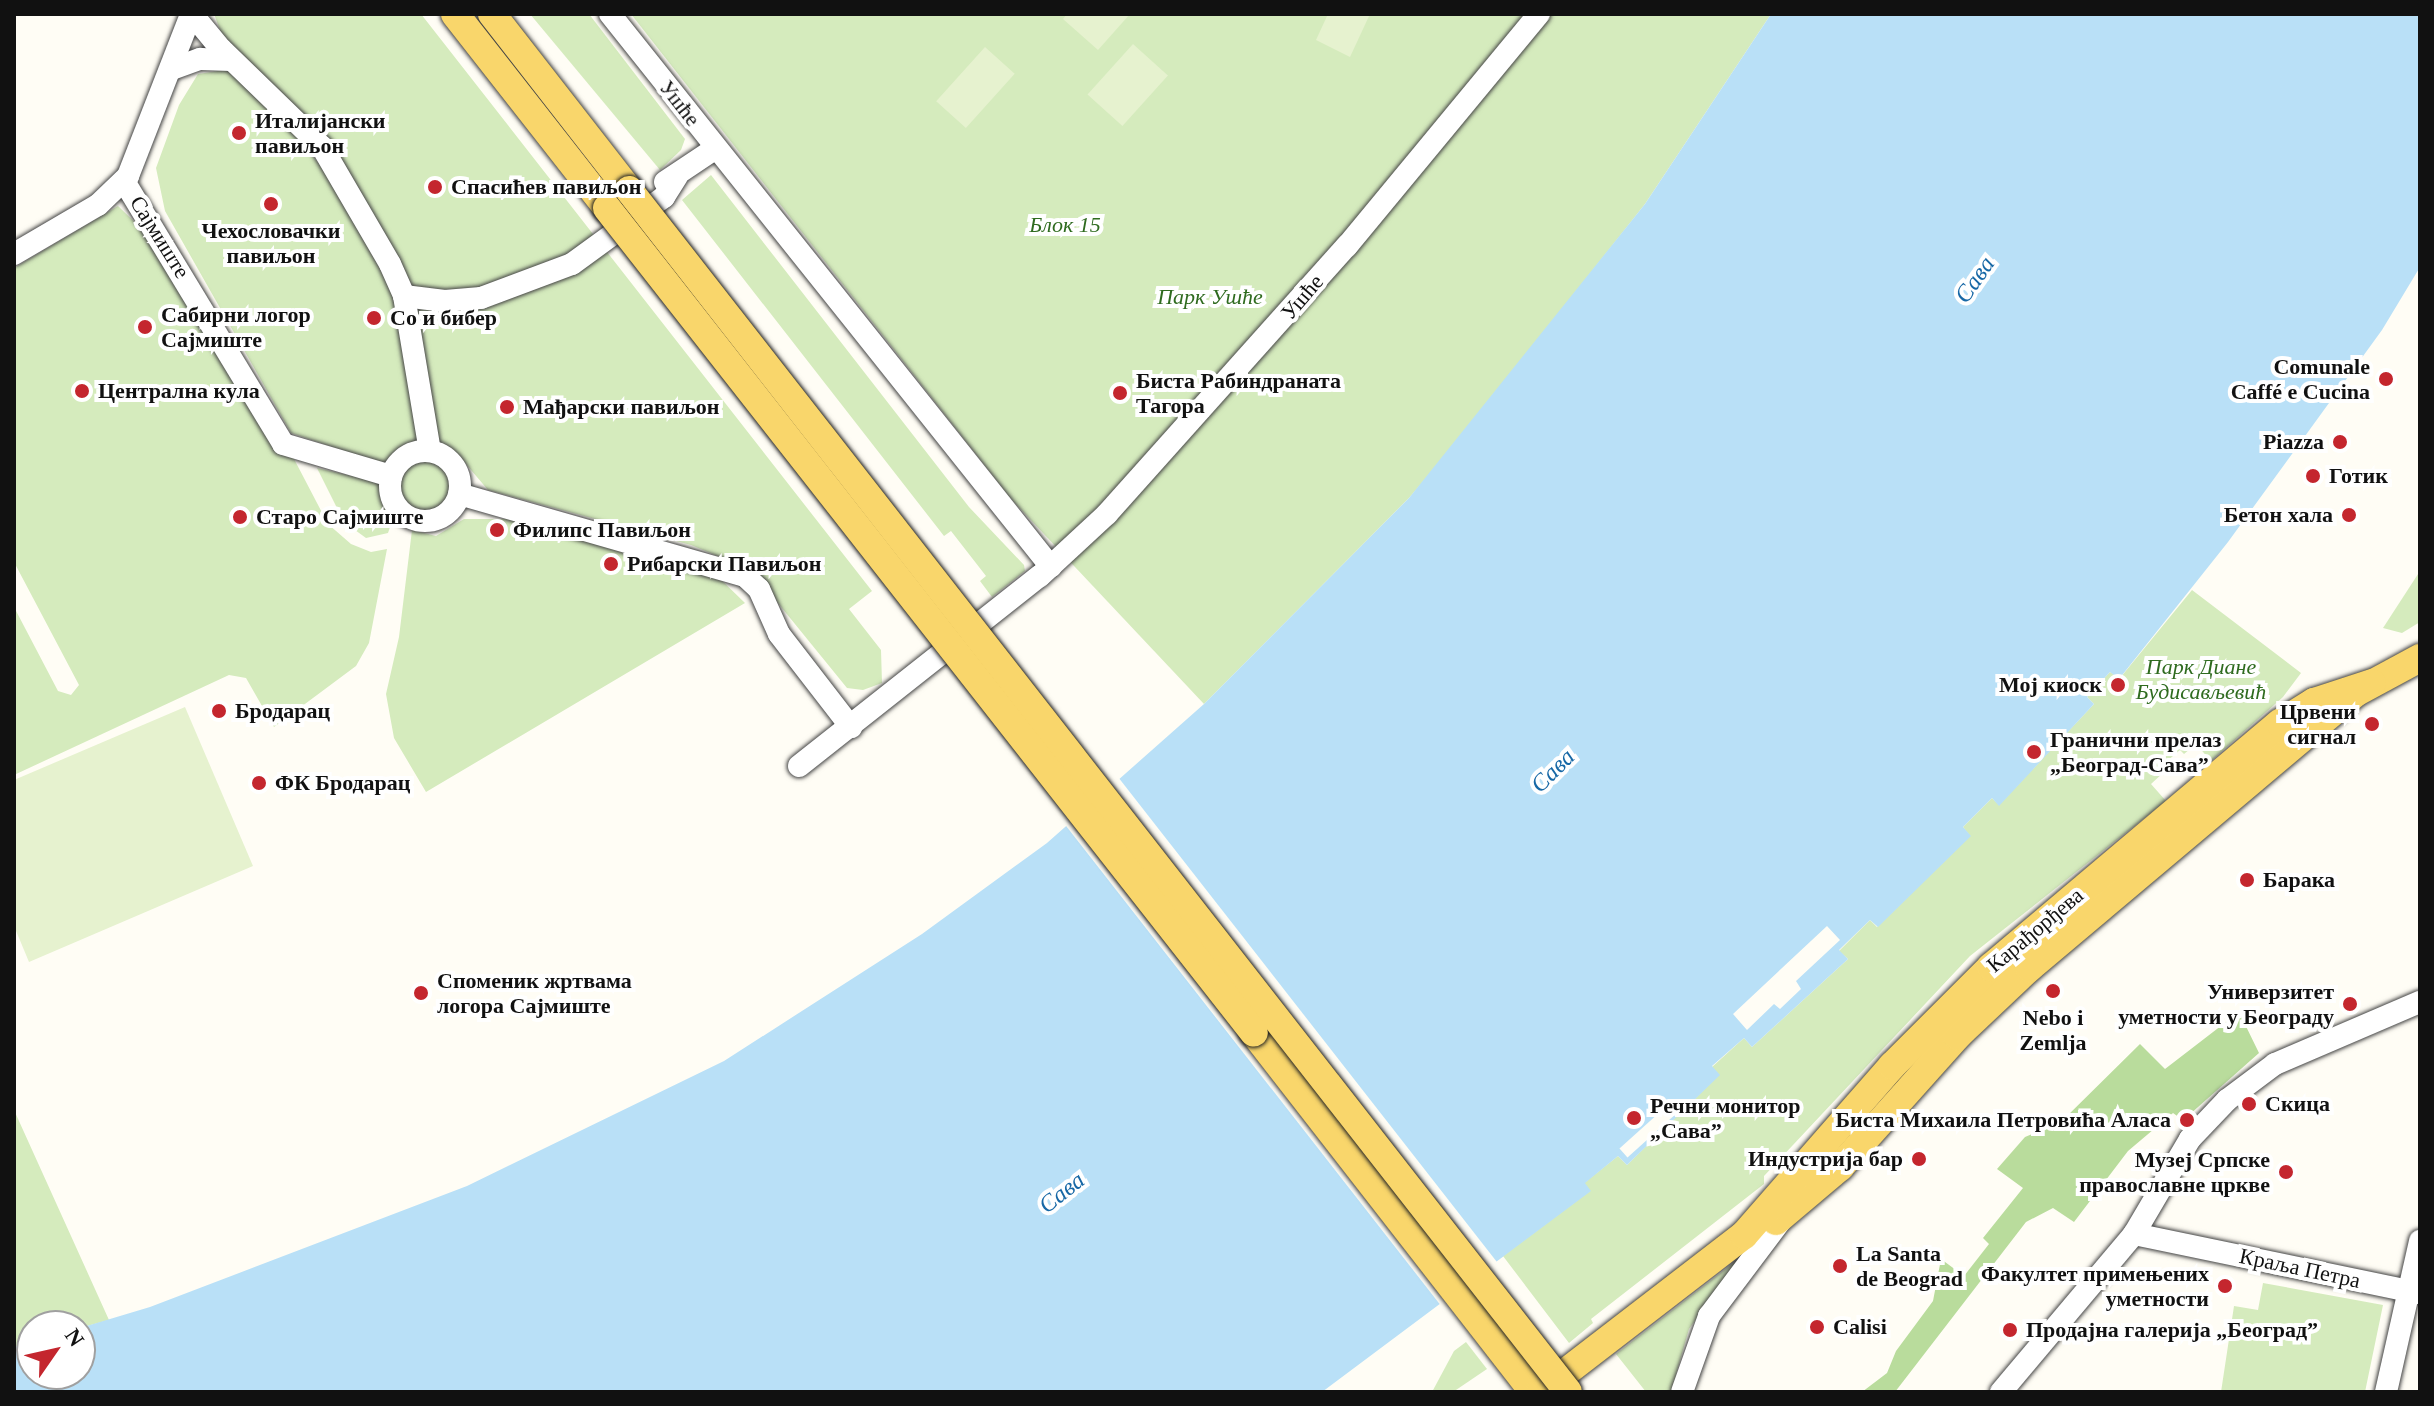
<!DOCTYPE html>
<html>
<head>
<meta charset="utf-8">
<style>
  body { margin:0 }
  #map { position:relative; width:2434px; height:1406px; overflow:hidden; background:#fffdf5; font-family:Georgia,serif }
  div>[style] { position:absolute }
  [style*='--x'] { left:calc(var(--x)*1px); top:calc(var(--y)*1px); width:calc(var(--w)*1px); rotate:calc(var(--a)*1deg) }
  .green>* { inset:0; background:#d5ebbd }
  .round { border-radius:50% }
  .forest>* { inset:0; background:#b9dc9c }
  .pitch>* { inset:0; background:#e6f2cf; transform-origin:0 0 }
  .water>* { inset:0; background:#b9e0f7 }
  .pier>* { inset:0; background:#fffdf5; transform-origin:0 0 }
  .roads { filter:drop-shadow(0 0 2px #444) drop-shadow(0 0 2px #444) }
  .minor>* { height:22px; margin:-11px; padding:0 11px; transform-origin:11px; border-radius:11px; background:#fff }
  .minor>.ring { margin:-11px; padding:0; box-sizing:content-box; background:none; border:22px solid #fff; border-radius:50% }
  .major>* { height:28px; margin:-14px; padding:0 14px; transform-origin:14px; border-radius:14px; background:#f9d66b }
  .bridges { filter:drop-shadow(0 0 2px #222) drop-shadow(0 0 2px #222) }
  .major-bridge>* { height:28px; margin:-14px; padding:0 14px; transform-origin:14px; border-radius:14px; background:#f9d66b }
  .dots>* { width:22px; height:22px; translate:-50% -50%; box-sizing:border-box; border:4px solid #fff; border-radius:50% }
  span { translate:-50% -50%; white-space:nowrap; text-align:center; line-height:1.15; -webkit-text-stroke:8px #fff; paint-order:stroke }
  .street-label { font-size:22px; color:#111 }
  .poi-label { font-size:22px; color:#111; font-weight:700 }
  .left { translate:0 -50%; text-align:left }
  .right { translate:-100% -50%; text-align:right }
  .park-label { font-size:22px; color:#2f6b1f; font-style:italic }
  .water-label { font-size:24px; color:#1768a6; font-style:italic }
  .frame { position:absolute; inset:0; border:16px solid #111; pointer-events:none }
  .north { position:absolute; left:16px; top:1310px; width:80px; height:80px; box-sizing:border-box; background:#fff; border:2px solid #a0a0a0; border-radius:50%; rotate:56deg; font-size:22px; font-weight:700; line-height:32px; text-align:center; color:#111 }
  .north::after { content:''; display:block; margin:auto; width:28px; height:36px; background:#c4262e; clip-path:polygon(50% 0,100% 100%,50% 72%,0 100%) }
</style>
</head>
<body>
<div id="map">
  <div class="green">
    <i style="clip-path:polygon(214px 14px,421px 14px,872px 591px,849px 609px,881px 650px,882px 683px,863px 690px,847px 688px,751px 570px,691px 545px,488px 490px,460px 457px,437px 443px,379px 226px,223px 38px)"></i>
    <i style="clip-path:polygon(530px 14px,589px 14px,685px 139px,681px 150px,660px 170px)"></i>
    <i style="clip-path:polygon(631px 14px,1771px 14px,1645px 204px,1455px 444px,1409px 498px,1204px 704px,1011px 499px)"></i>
    <i style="clip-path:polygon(225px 70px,250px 83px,322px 167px,392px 290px,421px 442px,395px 452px,386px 465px,291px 433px,165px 211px,156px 168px,179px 105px,198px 74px)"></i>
    <i style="clip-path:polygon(711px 175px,969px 507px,1024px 565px,1025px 571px,992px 597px,980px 581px,986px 576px,951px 531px,944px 536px,682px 200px)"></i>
    <i style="clip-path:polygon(118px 206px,148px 235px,293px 457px,328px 524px,351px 544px,371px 552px,387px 549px,369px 643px,356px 666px,274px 727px,246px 678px,229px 675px,14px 775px,14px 607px,58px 691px,71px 695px,79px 685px,14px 562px,14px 268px)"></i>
    <i class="round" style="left:396px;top:458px;width:58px;height:58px"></i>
    <i style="clip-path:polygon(317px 468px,383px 483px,394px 515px,388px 533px,366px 538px,344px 522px)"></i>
    <i style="clip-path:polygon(464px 519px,524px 519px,711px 570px,745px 603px,426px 792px,394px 738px,386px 694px,399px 637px,412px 530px,436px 536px)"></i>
    <i style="clip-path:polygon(2420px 571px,2420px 622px,2402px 633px,2383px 628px)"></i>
    <i style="clip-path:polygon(2192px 590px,2301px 673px,2283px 697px,2211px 761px,2196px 744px,2184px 754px,2180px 750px,2159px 768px,2163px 773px,2151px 784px,2166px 801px,1970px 956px,1764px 1176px,1764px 1184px,1591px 1319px,1593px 1323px,1569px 1343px,1503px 1256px,1590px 1191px,1584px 1183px,1618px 1156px,1627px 1165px,1719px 1075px,1712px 1067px,1744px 1038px,1752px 1047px,1848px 959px,1839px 951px,1870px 920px,1877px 927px,1970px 836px,1963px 827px,1992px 798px,1999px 805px,2094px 704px,2087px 697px,2110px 672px,2120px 678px)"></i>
    <i style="clip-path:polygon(14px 1110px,109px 1320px,80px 1328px,32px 1326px,32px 1342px,14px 1347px)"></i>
    <i style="clip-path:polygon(1741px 1257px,1689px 1329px,1671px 1392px,1646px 1392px,1616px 1354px)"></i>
    <i style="clip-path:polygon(2263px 1283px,2383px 1305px,2365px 1392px,2221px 1392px,2234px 1306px,2258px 1310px)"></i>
    <i style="clip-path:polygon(1466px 1342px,1487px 1369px,1453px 1392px,1432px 1392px,1454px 1351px)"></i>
  </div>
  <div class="forest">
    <i style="clip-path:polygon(2239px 1012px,2259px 1053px,2189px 1115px,2180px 1118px,2173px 1113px,2128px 1151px,2074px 1222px,2053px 1208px,2026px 1222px,1895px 1392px,1862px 1392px,1887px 1373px,1896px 1351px,1933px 1301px,1941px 1259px,1964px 1276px,1989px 1244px,1983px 1238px,2023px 1188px,1997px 1169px,2025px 1137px,2061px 1122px,2140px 1044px,2165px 1069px)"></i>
  </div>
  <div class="pitch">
    <i style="clip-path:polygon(1067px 14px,1130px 14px,1098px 50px,1063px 19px)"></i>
    <i style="clip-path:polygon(1328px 14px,1370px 14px,1350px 57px,1316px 40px)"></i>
    <i style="left:1133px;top:44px;width:47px;height:68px;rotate:42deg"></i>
    <i style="left:985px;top:47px;width:40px;height:73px;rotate:42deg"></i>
    <i style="clip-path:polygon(185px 707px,253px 866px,29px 962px,14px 926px,14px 780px)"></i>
  </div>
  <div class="water">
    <i style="clip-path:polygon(1771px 14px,2420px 14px,2420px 267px,2382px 330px,2228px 542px,2119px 679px,2110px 672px,2087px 697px,2094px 704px,1999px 806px,1992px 798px,1963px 827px,1971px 836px,1878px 927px,1870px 920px,1839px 950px,1848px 959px,1752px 1047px,1744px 1038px,1712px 1066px,1720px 1075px,1627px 1165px,1618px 1156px,1585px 1183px,1591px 1191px,1322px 1392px,14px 1392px,14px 1347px,32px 1342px,32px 1374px,80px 1374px,80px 1328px,150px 1307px,467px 1186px,724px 1061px,922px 934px,1047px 843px,1204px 704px,1409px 498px,1645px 204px)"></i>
  </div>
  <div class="pier">
    <i style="left:1118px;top:777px;width:618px;height:71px;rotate:52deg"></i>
    <i style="clip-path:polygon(1827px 926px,1840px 940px,1796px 981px,1801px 989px,1780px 1009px,1774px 1004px,1747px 1030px,1733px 1014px)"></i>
    <i style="left:1670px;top:1103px;width:12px;height:68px;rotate:48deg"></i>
  </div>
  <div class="roads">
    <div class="minor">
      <i style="--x:192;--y:14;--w:45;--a:50.4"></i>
      <i style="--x:221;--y:49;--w:141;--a:44.1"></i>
      <i style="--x:322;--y:147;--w:135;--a:59.8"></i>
      <i style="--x:390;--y:264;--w:35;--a:66"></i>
      <i style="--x:404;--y:296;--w:157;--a:80.5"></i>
      <i style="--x:610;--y:14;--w:707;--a:51.43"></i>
      <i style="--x:172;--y:69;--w:30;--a:-20"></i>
      <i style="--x:200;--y:59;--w:31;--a:2"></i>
      <i style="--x:124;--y:181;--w:307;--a:58.8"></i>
      <i style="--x:283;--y:444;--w:113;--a:16.5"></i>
      <i style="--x:665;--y:182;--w:61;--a:-33.7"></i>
      <i style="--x:14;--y:254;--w:97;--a:-30.3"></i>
      <i style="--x:98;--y:205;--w:42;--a:-44"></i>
      <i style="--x:128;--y:176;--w:174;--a:-68.7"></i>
      <i style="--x:404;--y:296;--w:41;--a:7"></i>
      <i style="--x:445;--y:301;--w:36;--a:-5"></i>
      <i style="--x:481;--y:298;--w:97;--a:-20.5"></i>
      <i style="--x:572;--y:264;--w:114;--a:-36.1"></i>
      <i style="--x:664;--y:197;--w:25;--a:-58"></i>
      <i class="ring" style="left:390px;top:451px;width:48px;height:48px"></i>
      <i style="--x:459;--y:494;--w:298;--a:16"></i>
      <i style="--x:745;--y:576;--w:19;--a:43"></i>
      <i style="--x:759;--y:589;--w:49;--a:66"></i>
      <i style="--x:779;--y:634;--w:118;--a:52.3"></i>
      <i style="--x:799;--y:766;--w:307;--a:-38.3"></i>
      <i style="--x:1040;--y:576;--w:91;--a:-42.8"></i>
      <i style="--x:1107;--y:514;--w:360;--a:-48.2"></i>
      <i style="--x:1347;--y:246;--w:301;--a:-50.4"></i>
      <i style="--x:2134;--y:1234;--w:292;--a:11.7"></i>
      <i style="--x:1682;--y:1392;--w:81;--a:-70.4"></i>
      <i style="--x:1709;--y:1316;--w:125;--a:-53.1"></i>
      <i style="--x:2001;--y:1392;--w:207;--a:-49.9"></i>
      <i style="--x:2134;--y:1234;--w:110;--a:-59.5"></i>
      <i style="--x:2190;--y:1139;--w:54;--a:-46.5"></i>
      <i style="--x:2227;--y:1100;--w:60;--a:-36.9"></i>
      <i style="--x:2275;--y:1064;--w:158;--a:-23.2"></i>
      <i style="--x:2386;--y:1392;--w:155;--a:-77.3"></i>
    </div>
    <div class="major">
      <i style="--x:455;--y:14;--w:246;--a:51.9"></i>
      <i style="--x:492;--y:14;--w:223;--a:52.1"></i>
      <i style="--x:1254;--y:1033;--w:455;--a:52.1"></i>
      <i style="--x:1776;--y:1221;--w:84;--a:-40.2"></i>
      <i style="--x:1840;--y:1167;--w:176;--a:-48.2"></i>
      <i style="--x:1957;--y:1036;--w:99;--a:-43.4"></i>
      <i style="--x:2029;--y:968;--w:429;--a:-40.1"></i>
      <i style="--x:2357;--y:692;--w:72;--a:-28.4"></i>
      <i style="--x:1540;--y:1392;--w:257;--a:-37.6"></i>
      <i style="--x:1744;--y:1235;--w:225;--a:-48.8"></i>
      <i style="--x:1892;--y:1066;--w:140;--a:-45"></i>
      <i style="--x:1991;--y:967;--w:378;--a:-40.2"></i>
      <i style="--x:2280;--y:723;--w:40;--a:-32"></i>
      <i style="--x:2314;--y:702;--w:61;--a:-18.1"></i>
    </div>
  </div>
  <div class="bridges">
    <div class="major-bridge">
      <i style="--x:629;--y:190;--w:1525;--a:52"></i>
      <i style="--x:607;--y:208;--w:1048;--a:51.89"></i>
    </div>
  </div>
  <div class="dots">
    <i style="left:239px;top:133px;background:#c4262e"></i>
    <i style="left:435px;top:187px;background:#c4262e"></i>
    <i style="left:271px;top:204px;background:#c4262e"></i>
    <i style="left:374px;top:318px;background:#c4262e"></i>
    <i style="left:145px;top:327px;background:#c4262e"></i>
    <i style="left:2386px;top:379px;background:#c4262e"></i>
    <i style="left:82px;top:391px;background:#c4262e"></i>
    <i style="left:1120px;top:393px;background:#c4262e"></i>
    <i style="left:507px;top:407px;background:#c4262e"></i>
    <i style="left:2340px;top:442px;background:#c4262e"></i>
    <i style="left:2313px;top:476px;background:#c4262e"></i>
    <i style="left:2349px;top:515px;background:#c4262e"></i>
    <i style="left:240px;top:517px;background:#c4262e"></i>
    <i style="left:497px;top:530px;background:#c4262e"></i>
    <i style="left:611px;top:564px;background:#c4262e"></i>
    <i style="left:2118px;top:685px;background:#c4262e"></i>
    <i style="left:219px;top:711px;background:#c4262e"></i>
    <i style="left:2372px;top:724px;background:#c4262e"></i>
    <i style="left:2034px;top:752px;background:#c4262e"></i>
    <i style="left:259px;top:783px;background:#c4262e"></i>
    <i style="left:2247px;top:880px;background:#c4262e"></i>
    <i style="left:2053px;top:991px;background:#c4262e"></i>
    <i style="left:421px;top:993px;background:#c4262e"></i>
    <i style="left:2350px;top:1004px;background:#c4262e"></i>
    <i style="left:2249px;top:1104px;background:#c4262e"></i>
    <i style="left:1634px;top:1118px;background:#c4262e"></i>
    <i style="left:2187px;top:1120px;background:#c4262e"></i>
    <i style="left:1919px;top:1159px;background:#c4262e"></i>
    <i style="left:2286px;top:1172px;background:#c4262e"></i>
    <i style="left:1840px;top:1266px;background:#c4262e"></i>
    <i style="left:2225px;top:1286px;background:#c4262e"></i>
    <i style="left:1817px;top:1327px;background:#c4262e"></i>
    <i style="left:2010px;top:1330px;background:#c4262e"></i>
  </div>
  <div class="street-label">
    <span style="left:680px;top:103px;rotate:52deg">Ушће</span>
    <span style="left:160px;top:237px;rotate:58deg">Сајмиште</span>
    <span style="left:1302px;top:297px;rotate:-49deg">Ушће</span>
    <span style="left:2035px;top:930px;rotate:-40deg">Карађорђева</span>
    <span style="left:2300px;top:1268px;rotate:12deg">Краља Петра</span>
  </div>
  <div class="poi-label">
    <span class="left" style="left:255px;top:133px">Италијански<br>павиљон</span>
    <span class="left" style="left:451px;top:187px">Спасићев павиљон</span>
    <span style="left:271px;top:243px">Чехословачки<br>павиљон</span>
    <span class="left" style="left:161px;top:327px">Сабирни логор<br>Сајмиште</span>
    <span class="left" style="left:390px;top:318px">Со и бибер</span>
    <span class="right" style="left:2370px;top:379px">Comunale<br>Caffé e Cucina</span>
    <span class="left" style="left:1136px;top:393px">Биста Рабиндраната<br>Тагора</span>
    <span class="left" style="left:98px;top:391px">Централна кула</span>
    <span class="left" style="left:523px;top:407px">Мађарски павиљон</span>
    <span class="right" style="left:2324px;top:442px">Piazza</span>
    <span class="left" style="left:2329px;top:476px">Готик</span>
    <span class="right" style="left:2333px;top:515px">Бетон хала</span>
    <span class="left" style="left:256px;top:517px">Старо Сајмиште</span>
    <span class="left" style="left:513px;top:530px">Филипс Павиљон</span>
    <span class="left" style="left:627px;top:564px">Рибарски Павиљон</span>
    <span class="right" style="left:2102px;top:685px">Мој киоск</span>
    <span class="left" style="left:235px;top:711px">Бродарац</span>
    <span class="right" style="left:2356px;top:724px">Црвени<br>сигнал</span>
    <span class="left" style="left:2050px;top:752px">Гранични прелаз<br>„Београд-Сава”</span>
    <span class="left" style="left:275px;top:783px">ФК Бродарац</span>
    <span class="left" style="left:2263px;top:880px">Барака</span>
    <span class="left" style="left:437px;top:993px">Споменик жртвама<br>логора Сајмиште</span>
    <span class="right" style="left:2334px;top:1004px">Универзитет<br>уметности у Београду</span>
    <span style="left:2053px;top:1030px">Nebo i<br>Zemlja</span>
    <span class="left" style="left:2265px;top:1104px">Скица</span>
    <span class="left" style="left:1650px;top:1118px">Речни монитор<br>„Сава”</span>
    <span class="right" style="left:2171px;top:1120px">Биста Михаила Петровића Аласа</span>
    <span class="right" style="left:1903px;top:1159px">Индустрија бар</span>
    <span class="right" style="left:2270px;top:1172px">Музеј Српске<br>православне цркве</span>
    <span class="left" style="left:1856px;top:1266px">La Santa<br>de Beograd</span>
    <span class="right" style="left:2209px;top:1286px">Факултет примењених<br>уметности</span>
    <span class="left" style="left:1833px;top:1327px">Calisi</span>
    <span class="left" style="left:2026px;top:1330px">Продајна галерија „Београд”</span>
  </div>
  <div class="park-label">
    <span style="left:1065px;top:225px">Блок 15</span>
    <span style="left:1210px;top:297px">Парк Ушће</span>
    <span style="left:2201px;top:679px">Парк Диане<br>Будисављевић</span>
  </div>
  <div class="water-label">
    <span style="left:1975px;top:280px;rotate:-55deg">Сава</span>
    <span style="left:1553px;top:771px;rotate:-45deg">Сава</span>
    <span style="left:1062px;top:1193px;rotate:-38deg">Сава</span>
  </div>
  <div class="frame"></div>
  <div class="north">N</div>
</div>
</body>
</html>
